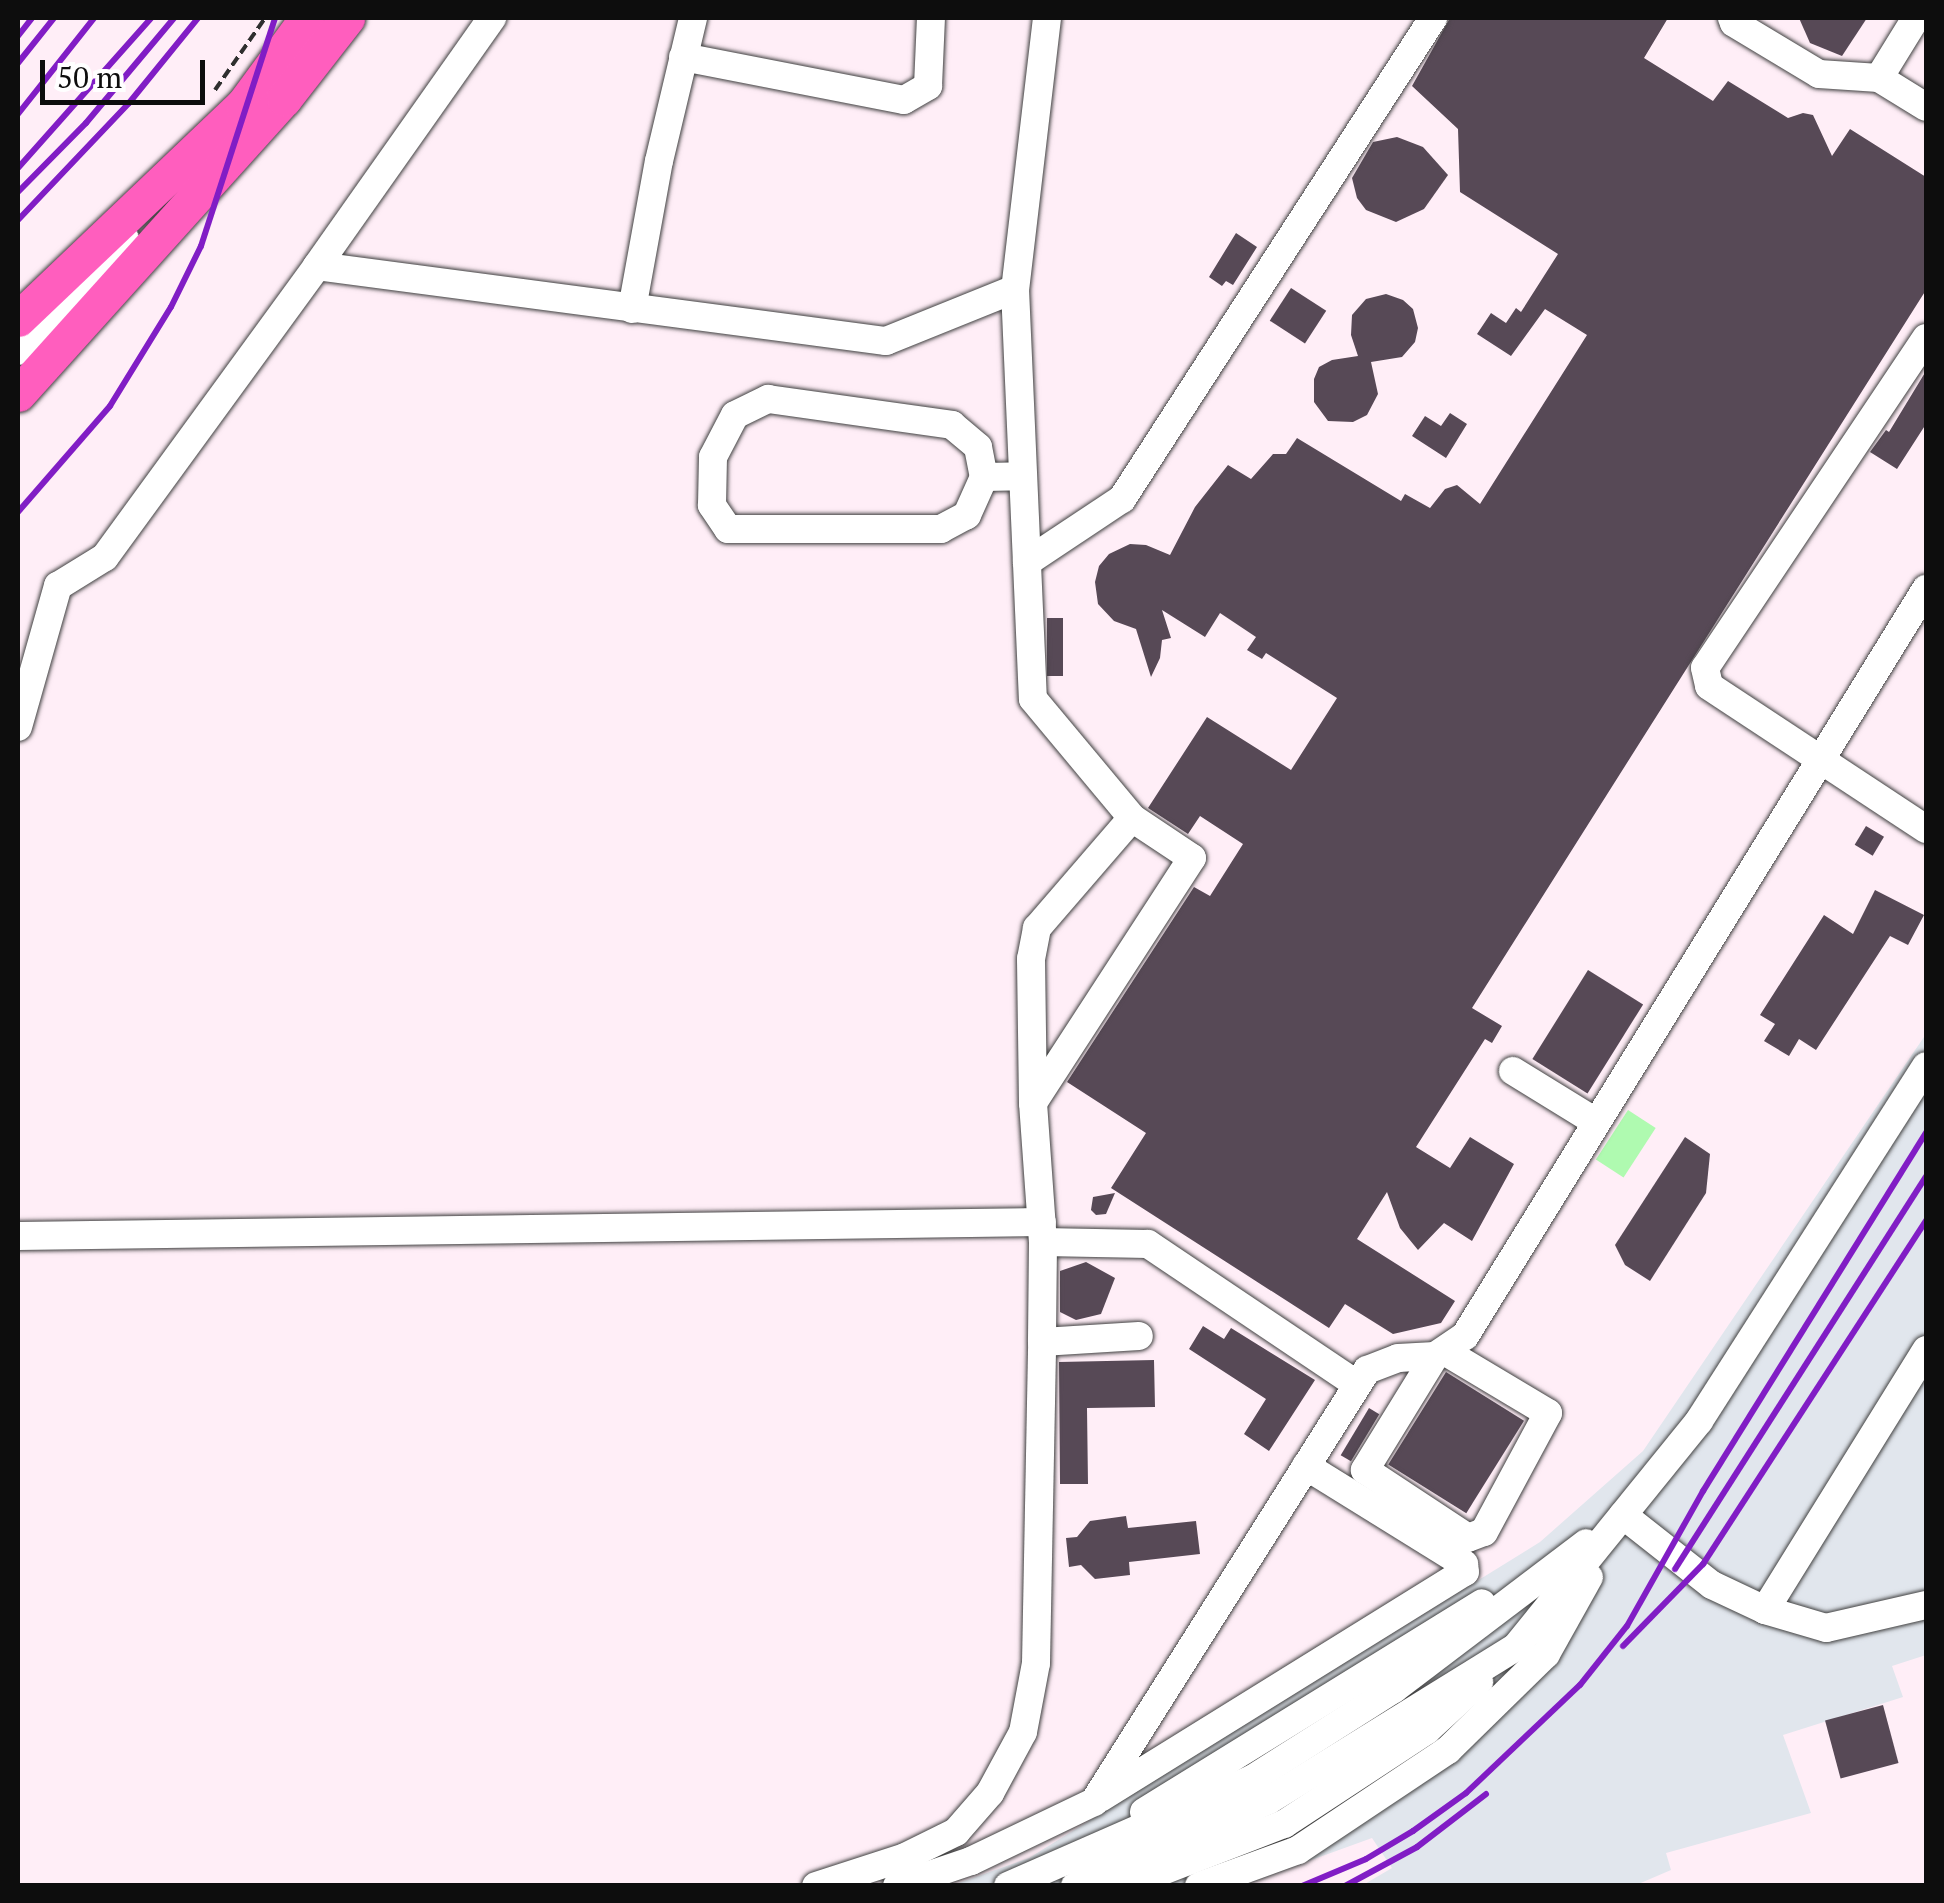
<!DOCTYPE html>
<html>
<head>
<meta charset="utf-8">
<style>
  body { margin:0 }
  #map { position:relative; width:1944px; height:1903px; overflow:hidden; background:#ffeef7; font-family:"PT Serif",serif }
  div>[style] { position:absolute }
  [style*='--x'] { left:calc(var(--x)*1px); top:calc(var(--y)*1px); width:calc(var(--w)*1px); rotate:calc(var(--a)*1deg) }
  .industrial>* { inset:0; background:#e1e6ed }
  .water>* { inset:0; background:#affab0; transform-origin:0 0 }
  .building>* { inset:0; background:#574956; transform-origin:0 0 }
  .path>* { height:4px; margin-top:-2px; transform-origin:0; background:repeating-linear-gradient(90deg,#2f2f2f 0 10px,transparent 0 15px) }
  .roads { filter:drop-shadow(0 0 2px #404040) drop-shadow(0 0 2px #404040) }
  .minor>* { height:28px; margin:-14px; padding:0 14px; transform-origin:14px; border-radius:14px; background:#fff }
  .major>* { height:35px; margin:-17.5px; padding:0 17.5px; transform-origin:17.5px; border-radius:17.5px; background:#ff5ebe }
  .rail>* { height:6px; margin:-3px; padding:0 3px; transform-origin:3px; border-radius:3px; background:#811dc5 }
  span { translate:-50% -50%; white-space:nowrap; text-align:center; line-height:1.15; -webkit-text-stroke:10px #fff; paint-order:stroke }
  .frame { position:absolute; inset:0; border:20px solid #0d0d0d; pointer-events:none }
  .scale { position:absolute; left:40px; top:60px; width:165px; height:45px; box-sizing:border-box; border:5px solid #0d0d0d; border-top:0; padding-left:12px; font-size:30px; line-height:35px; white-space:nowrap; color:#0d0d0d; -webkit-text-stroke:8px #fff; paint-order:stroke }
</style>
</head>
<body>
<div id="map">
  <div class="industrial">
    <i style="clip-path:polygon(1926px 1034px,1926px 1655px,1892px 1666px,1903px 1697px,1783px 1735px,1811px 1813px,1666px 1853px,1671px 1870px,1636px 1885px,1363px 1885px,1392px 1868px,1372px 1838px,1242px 1885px,950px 1886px,1029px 1858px,1540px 1542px,1643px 1451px)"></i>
  </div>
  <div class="water">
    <i style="left:1628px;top:1110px;width:33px;height:59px;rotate:33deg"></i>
  </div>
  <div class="building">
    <i style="clip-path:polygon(1450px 18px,1668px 18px,1644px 58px,1713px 101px,1728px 81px,1788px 118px,1803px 113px,1813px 115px,1832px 156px,1850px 129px,1926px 177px,1926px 290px,1472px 1008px,1502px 1026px,1492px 1043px,1485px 1039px,1416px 1147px,1450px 1168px,1470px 1137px,1514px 1164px,1472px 1241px,1444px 1223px,1418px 1250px,1400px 1228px,1387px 1192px,1357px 1239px,1455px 1301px,1441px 1323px,1393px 1334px,1345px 1304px,1329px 1328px,1111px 1188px,1146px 1133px,1067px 1082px,1194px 887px,1210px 896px,1243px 844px,1200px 816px,1188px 834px,1148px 808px,1207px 717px,1291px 770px,1337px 698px,1266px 653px,1262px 659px,1247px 650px,1256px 637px,1220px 613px,1205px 637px,1162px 610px,1171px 638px,1162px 640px,1160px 658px,1151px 677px,1136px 629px,1114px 621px,1098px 604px,1095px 582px,1099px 566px,1109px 554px,1130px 544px,1146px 545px,1170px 555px,1195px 507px,1228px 465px,1251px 479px,1273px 454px,1286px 454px,1297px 438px,1401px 501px,1405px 494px,1430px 508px,1445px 489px,1457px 485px,1480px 504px,1587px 335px,1545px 309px,1511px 356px,1477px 334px,1491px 313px,1506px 323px,1516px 308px,1521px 312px,1558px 254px,1460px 192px,1458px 129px,1412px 86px)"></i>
    <i style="clip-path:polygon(1799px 18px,1867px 18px,1842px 56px,1810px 43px)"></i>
    <i style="clip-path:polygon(1397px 137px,1423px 147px,1448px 175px,1424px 209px,1396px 222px,1366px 210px,1357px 198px,1352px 178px,1373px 142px)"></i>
    <i style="clip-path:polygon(1236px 233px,1257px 247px,1233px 285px,1226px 281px,1222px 286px,1209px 277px)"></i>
    <i style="left:1291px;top:288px;width:42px;height:39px;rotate:33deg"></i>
    <i style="clip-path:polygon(1386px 294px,1403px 300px,1413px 309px,1418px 328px,1415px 342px,1402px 357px,1371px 362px,1378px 394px,1367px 415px,1353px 422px,1328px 421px,1314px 402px,1314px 379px,1319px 367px,1332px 360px,1358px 356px,1351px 335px,1352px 315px,1366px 299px)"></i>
    <i style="clip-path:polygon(1926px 371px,1926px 424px,1897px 469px,1870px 452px,1886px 430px,1889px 432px)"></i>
    <i style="clip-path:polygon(1450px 413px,1467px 424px,1446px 458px,1412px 436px,1425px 416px,1441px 426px)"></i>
    <i style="left:1047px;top:618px;width:16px;height:58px"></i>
    <i style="left:1866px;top:826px;width:21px;height:22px;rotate:31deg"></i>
    <i style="clip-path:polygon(1875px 890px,1924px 915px,1908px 945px,1890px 936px,1816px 1050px,1799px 1039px,1789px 1056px,1764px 1041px,1775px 1024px,1760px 1015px,1824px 915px,1853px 934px)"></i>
    <i style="left:1588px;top:970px;width:65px;height:105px;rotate:32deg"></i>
    <i style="clip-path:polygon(1685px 1137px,1710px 1154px,1706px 1193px,1650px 1281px,1625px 1265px,1615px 1245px)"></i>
    <i style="clip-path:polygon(1115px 1193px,1106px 1214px,1096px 1215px,1091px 1210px,1093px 1197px)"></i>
    <i style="clip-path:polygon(1086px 1262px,1115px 1278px,1101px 1314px,1076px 1320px,1060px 1312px,1060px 1271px)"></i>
    <i style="clip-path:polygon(1203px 1326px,1224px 1339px,1231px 1328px,1315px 1380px,1269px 1451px,1244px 1434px,1266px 1399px,1189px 1349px)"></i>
    <i style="clip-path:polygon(1154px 1360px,1155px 1407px,1087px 1408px,1088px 1484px,1060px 1484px,1059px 1362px)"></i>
    <i style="left:1446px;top:1372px;width:92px;height:109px;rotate:32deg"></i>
    <i style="left:1369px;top:1408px;width:12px;height:55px;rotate:31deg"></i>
    <i style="clip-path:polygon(1126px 1516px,1128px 1528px,1196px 1521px,1200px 1554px,1129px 1562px,1130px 1575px,1095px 1579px,1081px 1565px,1069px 1567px,1066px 1538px,1077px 1537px,1090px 1521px)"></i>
    <i style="left:1883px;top:1705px;width:60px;height:60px;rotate:75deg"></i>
  </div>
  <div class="path">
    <i style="--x:215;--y:90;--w:88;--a:-55.2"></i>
  </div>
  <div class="roads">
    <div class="minor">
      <i style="--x:1047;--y:18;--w:273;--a:96.7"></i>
      <i style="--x:1015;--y:289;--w:410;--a:87.5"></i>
      <i style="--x:1033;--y:699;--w:155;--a:50.2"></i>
      <i style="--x:1132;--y:818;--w:72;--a:33.7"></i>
      <i style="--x:1192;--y:858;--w:292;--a:123"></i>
      <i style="--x:1033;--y:1103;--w:139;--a:85.9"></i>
      <i style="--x:1043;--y:1242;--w:105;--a:1.1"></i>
      <i style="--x:1148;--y:1244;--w:251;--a:33.9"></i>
      <i style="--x:1732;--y:18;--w:5;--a:68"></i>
      <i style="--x:1734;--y:23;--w:99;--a:31"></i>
      <i style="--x:1819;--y:74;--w:60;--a:3.8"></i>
      <i style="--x:1916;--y:18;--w:70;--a:121.7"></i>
      <i style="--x:1879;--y:78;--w:55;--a:31.7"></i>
      <i style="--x:683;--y:57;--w:225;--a:11"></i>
      <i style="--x:904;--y:100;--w:28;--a:-30"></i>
      <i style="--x:928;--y:86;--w:68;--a:-87.5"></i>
      <i style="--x:317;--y:266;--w:304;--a:-54.8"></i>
      <i style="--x:632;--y:309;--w:150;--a:-79.7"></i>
      <i style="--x:659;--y:161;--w:147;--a:-76.6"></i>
      <i style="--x:1926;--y:338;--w:397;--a:123.8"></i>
      <i style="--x:1705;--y:668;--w:18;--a:77"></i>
      <i style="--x:1709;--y:686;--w:260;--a:33.4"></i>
      <i style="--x:18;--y:351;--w:155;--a:-46.3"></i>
      <i style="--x:984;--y:477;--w:42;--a:114.1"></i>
      <i style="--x:967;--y:515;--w:30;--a:152"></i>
      <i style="--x:941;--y:529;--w:213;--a:180"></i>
      <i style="--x:728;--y:529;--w:29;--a:-124"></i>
      <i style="--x:712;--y:505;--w:48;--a:-88.8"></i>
      <i style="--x:713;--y:457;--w:47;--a:-62.4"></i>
      <i style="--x:735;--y:415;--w:37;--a:-26"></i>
      <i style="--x:768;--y:399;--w:186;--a:8"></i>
      <i style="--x:952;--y:425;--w:34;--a:40"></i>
      <i style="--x:978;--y:447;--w:31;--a:79"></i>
      <i style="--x:984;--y:477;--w:39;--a:-1"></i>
      <i style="--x:1027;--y:562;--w:114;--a:-33.6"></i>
      <i style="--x:1122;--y:499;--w:573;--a:-57.11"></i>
      <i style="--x:18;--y:727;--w:147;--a:-74.2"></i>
      <i style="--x:58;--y:586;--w:55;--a:-31.7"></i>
      <i style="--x:105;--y:557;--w:360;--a:-53.9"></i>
      <i style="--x:317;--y:266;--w:574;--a:7.51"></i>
      <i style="--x:886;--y:341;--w:139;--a:-22"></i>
      <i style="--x:1513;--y:1071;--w:97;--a:31.6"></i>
      <i style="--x:1033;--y:1103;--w:144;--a:-90.8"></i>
      <i style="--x:1031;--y:959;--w:32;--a:-79"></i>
      <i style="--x:1037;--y:928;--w:145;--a:-49.2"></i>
      <i style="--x:18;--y:1236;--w:1024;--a:-0.78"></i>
      <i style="--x:1043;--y:1242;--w:100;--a:90.6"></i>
      <i style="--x:1042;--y:1342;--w:97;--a:-3.5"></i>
      <i style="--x:1435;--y:1356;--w:134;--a:121.6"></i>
      <i style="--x:1365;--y:1470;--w:123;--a:33.4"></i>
      <i style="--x:1468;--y:1538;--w:17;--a:-21"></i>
      <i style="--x:1484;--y:1532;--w:135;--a:-61.7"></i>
      <i style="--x:1548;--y:1413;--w:119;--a:-149.1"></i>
      <i style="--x:1623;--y:1515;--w:113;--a:38.2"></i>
      <i style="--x:1712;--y:1585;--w:59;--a:25.3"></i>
      <i style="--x:1765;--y:1610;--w:64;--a:16.4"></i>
      <i style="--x:1826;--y:1628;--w:103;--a:-13"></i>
      <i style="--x:1765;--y:1610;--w:306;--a:-58.2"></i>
      <i style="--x:1100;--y:1798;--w:429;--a:-31.8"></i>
      <i style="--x:1465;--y:1572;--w:8;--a:-97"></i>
      <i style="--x:1464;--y:1564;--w:186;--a:-148.2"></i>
      <i style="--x:1144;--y:1812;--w:397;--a:-31.7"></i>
      <i style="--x:816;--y:1886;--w:94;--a:-18"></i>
      <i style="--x:905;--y:1857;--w:57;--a:-26.1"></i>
      <i style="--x:956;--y:1832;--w:52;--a:-48.9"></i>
      <i style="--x:990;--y:1793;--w:69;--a:-61.6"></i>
      <i style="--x:1023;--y:1732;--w:70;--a:-79.3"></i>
      <i style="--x:1036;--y:1663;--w:321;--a:-88.9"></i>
      <i style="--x:897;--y:1886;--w:78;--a:-18.7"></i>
      <i style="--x:971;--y:1861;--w:136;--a:-25.6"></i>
      <i style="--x:1094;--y:1802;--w:511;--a:-57.71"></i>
      <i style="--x:1367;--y:1370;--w:33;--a:-21"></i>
      <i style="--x:1398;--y:1358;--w:37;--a:-3"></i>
      <i style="--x:1435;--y:1356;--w:36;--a:-34"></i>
      <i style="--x:1465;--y:1336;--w:878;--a:-58.32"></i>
      <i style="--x:1008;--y:1886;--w:266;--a:-23.7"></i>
      <i style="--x:1252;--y:1779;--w:168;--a:-32.4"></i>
      <i style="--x:1394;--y:1689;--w:241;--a:-37.2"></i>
      <i style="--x:1075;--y:1886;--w:212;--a:-23.9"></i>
      <i style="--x:1269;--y:1800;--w:291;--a:-31.8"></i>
      <i style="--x:1516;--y:1647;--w:291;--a:-51"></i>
      <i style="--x:1699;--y:1421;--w:421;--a:-57.4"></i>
      <i style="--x:1124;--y:1886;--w:172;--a:-21.2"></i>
      <i style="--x:1284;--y:1824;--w:171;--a:-33.3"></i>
      <i style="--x:1427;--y:1730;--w:71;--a:-42.7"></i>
      <i style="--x:1199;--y:1886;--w:105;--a:-20"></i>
      <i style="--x:1298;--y:1850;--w:180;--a:-33.7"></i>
      <i style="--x:1448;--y:1750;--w:137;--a:-44.4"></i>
      <i style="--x:1546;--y:1654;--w:88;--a:-60.8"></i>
    </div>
    <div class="major">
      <i style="--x:18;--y:319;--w:311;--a:-43.6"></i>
      <i style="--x:243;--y:105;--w:108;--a:-53.7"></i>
      <i style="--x:18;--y:394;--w:397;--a:-48"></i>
      <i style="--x:284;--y:99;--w:103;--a:-52.1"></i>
    </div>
  </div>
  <div class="rail">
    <i style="--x:18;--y:36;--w:23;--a:-52"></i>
    <i style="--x:18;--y:63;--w:58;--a:-51.3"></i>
    <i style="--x:18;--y:114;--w:122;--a:-51.6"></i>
    <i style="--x:18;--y:168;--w:200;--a:-48.4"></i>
    <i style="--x:18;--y:192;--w:97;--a:-45.4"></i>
    <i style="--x:86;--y:123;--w:137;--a:-50"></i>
    <i style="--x:18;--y:220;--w:161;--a:-46.5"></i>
    <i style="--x:129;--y:103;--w:109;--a:-50.9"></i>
    <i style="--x:18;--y:512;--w:140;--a:-49"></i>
    <i style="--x:110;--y:406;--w:116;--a:-58.4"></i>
    <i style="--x:171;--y:307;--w:68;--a:-63.8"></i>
    <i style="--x:201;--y:246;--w:240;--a:-72"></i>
    <i style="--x:1675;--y:1569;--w:465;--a:-57.4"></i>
    <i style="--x:1623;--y:1646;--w:115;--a:-45.7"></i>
    <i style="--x:1703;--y:1564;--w:410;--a:-57"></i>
    <i style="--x:1302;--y:1886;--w:69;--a:-22.9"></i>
    <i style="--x:1366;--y:1859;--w:55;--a:-30.8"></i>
    <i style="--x:1413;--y:1831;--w:65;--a:-35.6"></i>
    <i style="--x:1466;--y:1793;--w:157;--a:-43.5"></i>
    <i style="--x:1580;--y:1685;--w:75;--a:-51.5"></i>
    <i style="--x:1627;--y:1626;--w:155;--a:-60.6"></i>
    <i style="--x:1703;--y:1491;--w:422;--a:-58.1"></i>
    <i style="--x:1345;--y:1886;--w:82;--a:-28.4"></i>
    <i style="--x:1417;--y:1847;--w:87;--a:-37.5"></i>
  </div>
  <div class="frame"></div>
  <div class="scale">50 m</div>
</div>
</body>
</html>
